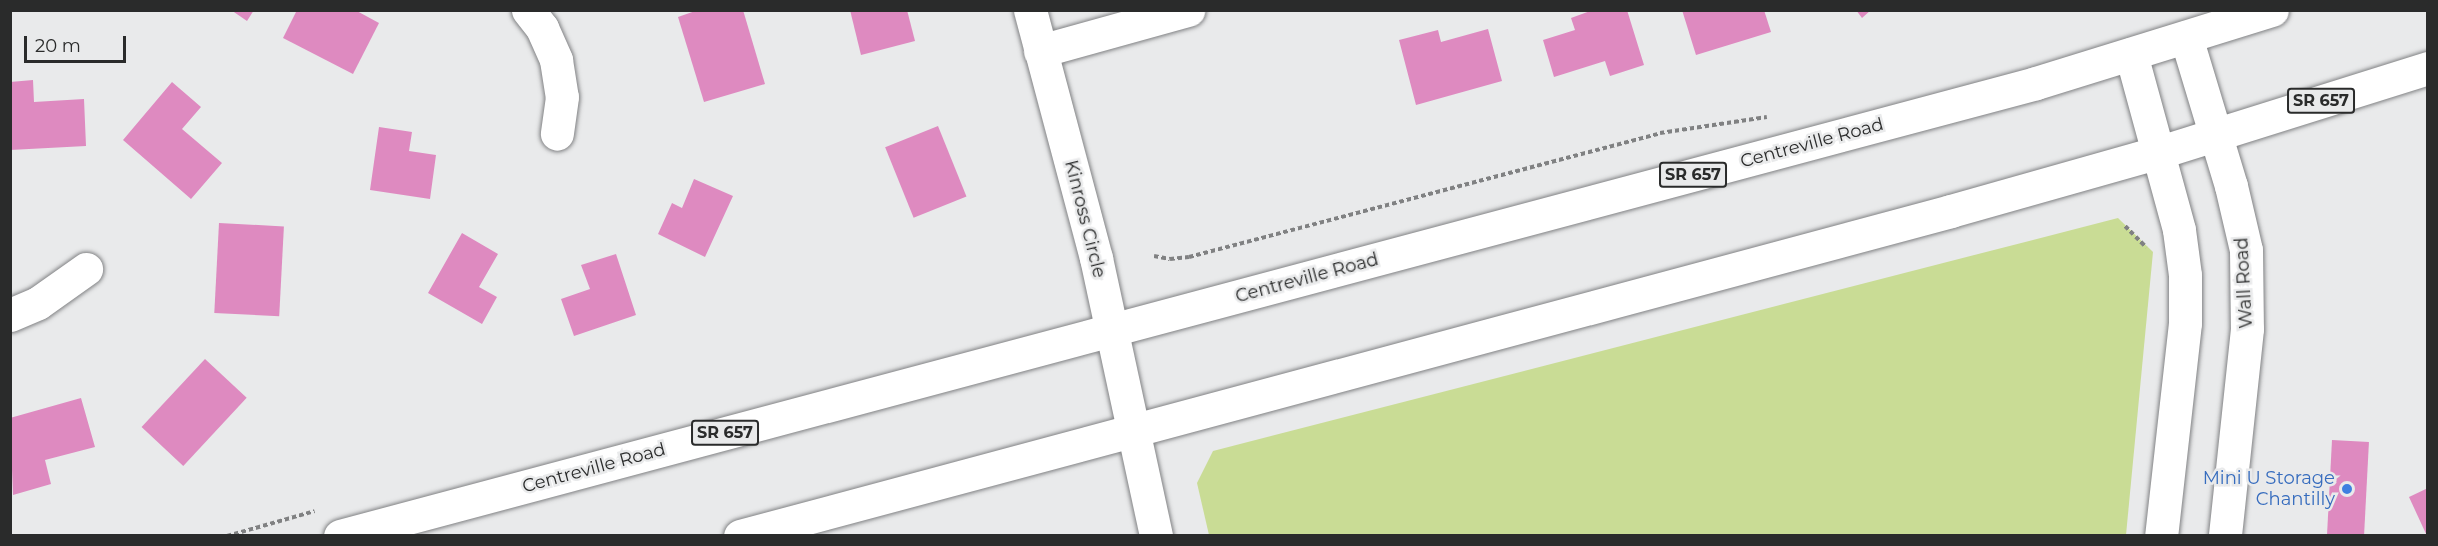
<!DOCTYPE html>
<html>
<head>
<meta charset="utf-8">
<style>
  body { margin:0 }
  #map { position:relative; width:2438px; height:546px; overflow:hidden; background:#e9eaeb; font-family:Montserrat,sans-serif }
  div>[style] { position:absolute }
  [style*='--x'] { left:calc(var(--x)*1px); top:calc(var(--y)*1px); width:calc(var(--w)*1px); rotate:calc(var(--a)*1deg) }
  .green>* { inset:0; background:#c9dc95 }
  .building>* { inset:0; background:#de8ac0; transform-origin:0 0 }
  .path>* { height:4px; margin-top:-2px; transform-origin:0; background:repeating-linear-gradient(90deg,#808182 0 4.5px,transparent 0 7.5px) }
  .roads { filter:drop-shadow(0 0 2px #818284) drop-shadow(0 0 2px #818284) }
  .minor>* { height:33px; margin:-16.5px; padding:0 16.5px; transform-origin:16.5px; border-radius:16.5px; background:#fff }
  .major>* { height:33px; margin:-16.5px; padding:0 16.5px; transform-origin:16.5px; border-radius:16.5px; background:#fff }
  .dots>* { width:16px; height:16px; translate:-50% -50%; box-sizing:border-box; border:3px solid #e9eaeb; border-radius:50% }
  span { translate:-50% -50%; white-space:nowrap; text-align:center; line-height:1.15; -webkit-text-stroke:5px #e9eaeb; paint-order:stroke }
  .shield-label span { padding:2px 4px; background:#e9eaeb; border:2px solid; border-radius:4px; -webkit-text-stroke-width:0 }
  .shield-label { font-size:16px; color:#2a2b2b; font-weight:700 }
  .street-label { font-size:18px; color:#2a2b2b }
  .shop-label { font-size:18px; color:#366cbe }
  .right { translate:-100% -50%; text-align:right }
  .frame { position:absolute; inset:0; border:12px solid #2a2b2b; pointer-events:none }
  .scale { position:absolute; left:24px; top:36px; width:102px; height:27px; box-sizing:border-box; border:3px solid #2a2b2b; border-top:0; padding-left:8px; font-size:18px; line-height:21px; white-space:nowrap; color:#2a2b2b; -webkit-text-stroke:4px #e9eaeb; paint-order:stroke }
</style>
</head>
<body>
<div id="map">
  <div class="green">
    <i style="clip-path:polygon(2118px 218px,2153px 252px,2126px 535px,1209px 535px,1197px 483px,1213px 451px)"></i>
  </div>
  <div class="building">
    <i style="clip-path:polygon(231px 10px,254px 10px,247px 21px)"></i>
    <i style="clip-path:polygon(297px 10px,355px 10px,379px 23px,353px 74px,283px 38px)"></i>
    <i style="clip-path:polygon(698px 10px,743px 10px,765px 84px,704px 102px,678px 17px)"></i>
    <i style="clip-path:polygon(850px 10px,907px 10px,915px 41px,861px 55px)"></i>
    <i style="clip-path:polygon(1593px 10px,1627px 10px,1644px 65px,1610px 76px,1605px 61px,1554px 77px,1543px 40px,1575px 30px,1571px 18px)"></i>
    <i style="clip-path:polygon(1682px 10px,1764px 10px,1771px 32px,1696px 55px)"></i>
    <i style="clip-path:polygon(1856px 10px,1871px 10px,1862px 18px)"></i>
    <i style="clip-path:polygon(1488px 29px,1502px 81px,1416px 105px,1399px 40px,1438px 30px,1441px 42px)"></i>
    <i style="clip-path:polygon(33px 80px,34px 102px,84px 99px,86px 146px,10px 150px,10px 82px)"></i>
    <i style="clip-path:polygon(172px 82px,201px 107px,182px 129px,222px 163px,191px 199px,123px 140px)"></i>
    <i style="left:938px;top:126px;width:76px;height:57px;rotate:68deg"></i>
    <i style="clip-path:polygon(379px 127px,412px 132px,409px 151px,436px 155px,430px 199px,370px 190px)"></i>
    <i style="clip-path:polygon(694px 179px,733px 196px,705px 257px,658px 234px,672px 203px,682px 208px)"></i>
    <i style="left:219px;top:223px;width:65px;height:90px;rotate:3deg"></i>
    <i style="clip-path:polygon(462px 233px,498px 254px,479px 287px,497px 297px,482px 324px,428px 293px)"></i>
    <i style="clip-path:polygon(616px 254px,636px 315px,574px 336px,561px 299px,590px 289px,581px 265px)"></i>
    <i style="left:205px;top:359px;width:57px;height:93px;rotate:43deg"></i>
    <i style="clip-path:polygon(81px 398px,95px 447px,45px 460px,51px 484px,13px 495px,10px 418px)"></i>
    <i style="left:2332px;top:440px;width:37px;height:96px;rotate:3deg"></i>
    <i style="clip-path:polygon(2428px 488px,2428px 536px,2427px 536px,2409px 497px)"></i>
  </div>
  <div class="path">
    <i style="--x:2125;--y:226;--w:30;--a:45"></i>
    <i style="--x:1154;--y:256;--w:16;--a:11"></i>
    <i style="--x:1170;--y:259;--w:19;--a:-6"></i>
    <i style="--x:1189;--y:257;--w:487;--a:-14.7"></i>
    <i style="--x:1660;--y:133;--w:108;--a:-8.5"></i>
    <i style="--x:227;--y:536;--w:91;--a:-15.9"></i>
  </div>
  <div class="roads">
    <div class="minor">
      <i style="--x:528;--y:10;--w:23;--a:52"></i>
      <i style="--x:542;--y:28;--w:35;--a:66"></i>
      <i style="--x:556;--y:60;--w:37;--a:81"></i>
      <i style="--x:562;--y:97;--w:37;--a:98"></i>
      <i style="--x:1030;--y:10;--w:257;--a:75.1"></i>
      <i style="--x:1096;--y:258;--w:284;--a:77.8"></i>
      <i style="--x:1040;--y:51;--w:154;--a:-15.5"></i>
      <i style="--x:10;--y:315;--w:30;--a:-23"></i>
      <i style="--x:38;--y:303;--w:59;--a:-35.3"></i>
    </div>
    <div class="major">
      <i style="--x:2186;--y:37;--w:156;--a:73.2"></i>
      <i style="--x:2231;--y:186;--w:66;--a:76.8"></i>
      <i style="--x:2246;--y:250;--w:79;--a:89.3"></i>
      <i style="--x:2247;--y:329;--w:208;--a:96.1"></i>
      <i style="--x:2131;--y:54;--w:182;--a:74.7"></i>
      <i style="--x:2179;--y:230;--w:45;--a:82.4"></i>
      <i style="--x:2185;--y:275;--w:48;--a:90"></i>
      <i style="--x:2185;--y:323;--w:214;--a:96.4"></i>
      <i style="--x:340;--y:536;--w:1755;--a:-14.95"></i>
      <i style="--x:2036;--y:83;--w:247;--a:-17.2"></i>
      <i style="--x:740;--y:536;--w:1254;--a:-15.02"></i>
      <i style="--x:1951;--y:211;--w:217;--a:-15.8"></i>
      <i style="--x:2160;--y:152;--w:281;--a:-17.4"></i>
    </div>
  </div>
  <div class="dots">
    <i style="left:2347px;top:489px;background:#3f7fe0"></i>
  </div>
  <div class="shield-label">
    <span style="left:2321px;top:101px">SR 657</span>
    <span style="left:1693px;top:175px">SR 657</span>
    <span style="left:725px;top:433px">SR 657</span>
  </div>
  <div class="street-label">
    <span style="left:1812px;top:143px;rotate:-15deg">Centreville Road</span>
    <span style="left:1085px;top:219px;rotate:76deg">Kinross Circle</span>
    <span style="left:1307px;top:278px;rotate:-15deg">Centreville Road</span>
    <span style="left:2244px;top:283px;rotate:-93deg">Wall Road</span>
    <span style="left:594px;top:468px;rotate:-15deg">Centreville Road</span>
  </div>
  <div class="shop-label">
    <span class="right" style="left:2335px;top:489px">Mini U Storage<br>Chantilly</span>
  </div>
  <div class="frame"></div>
  <div class="scale">20 m</div>
</div>
</body>
</html>
